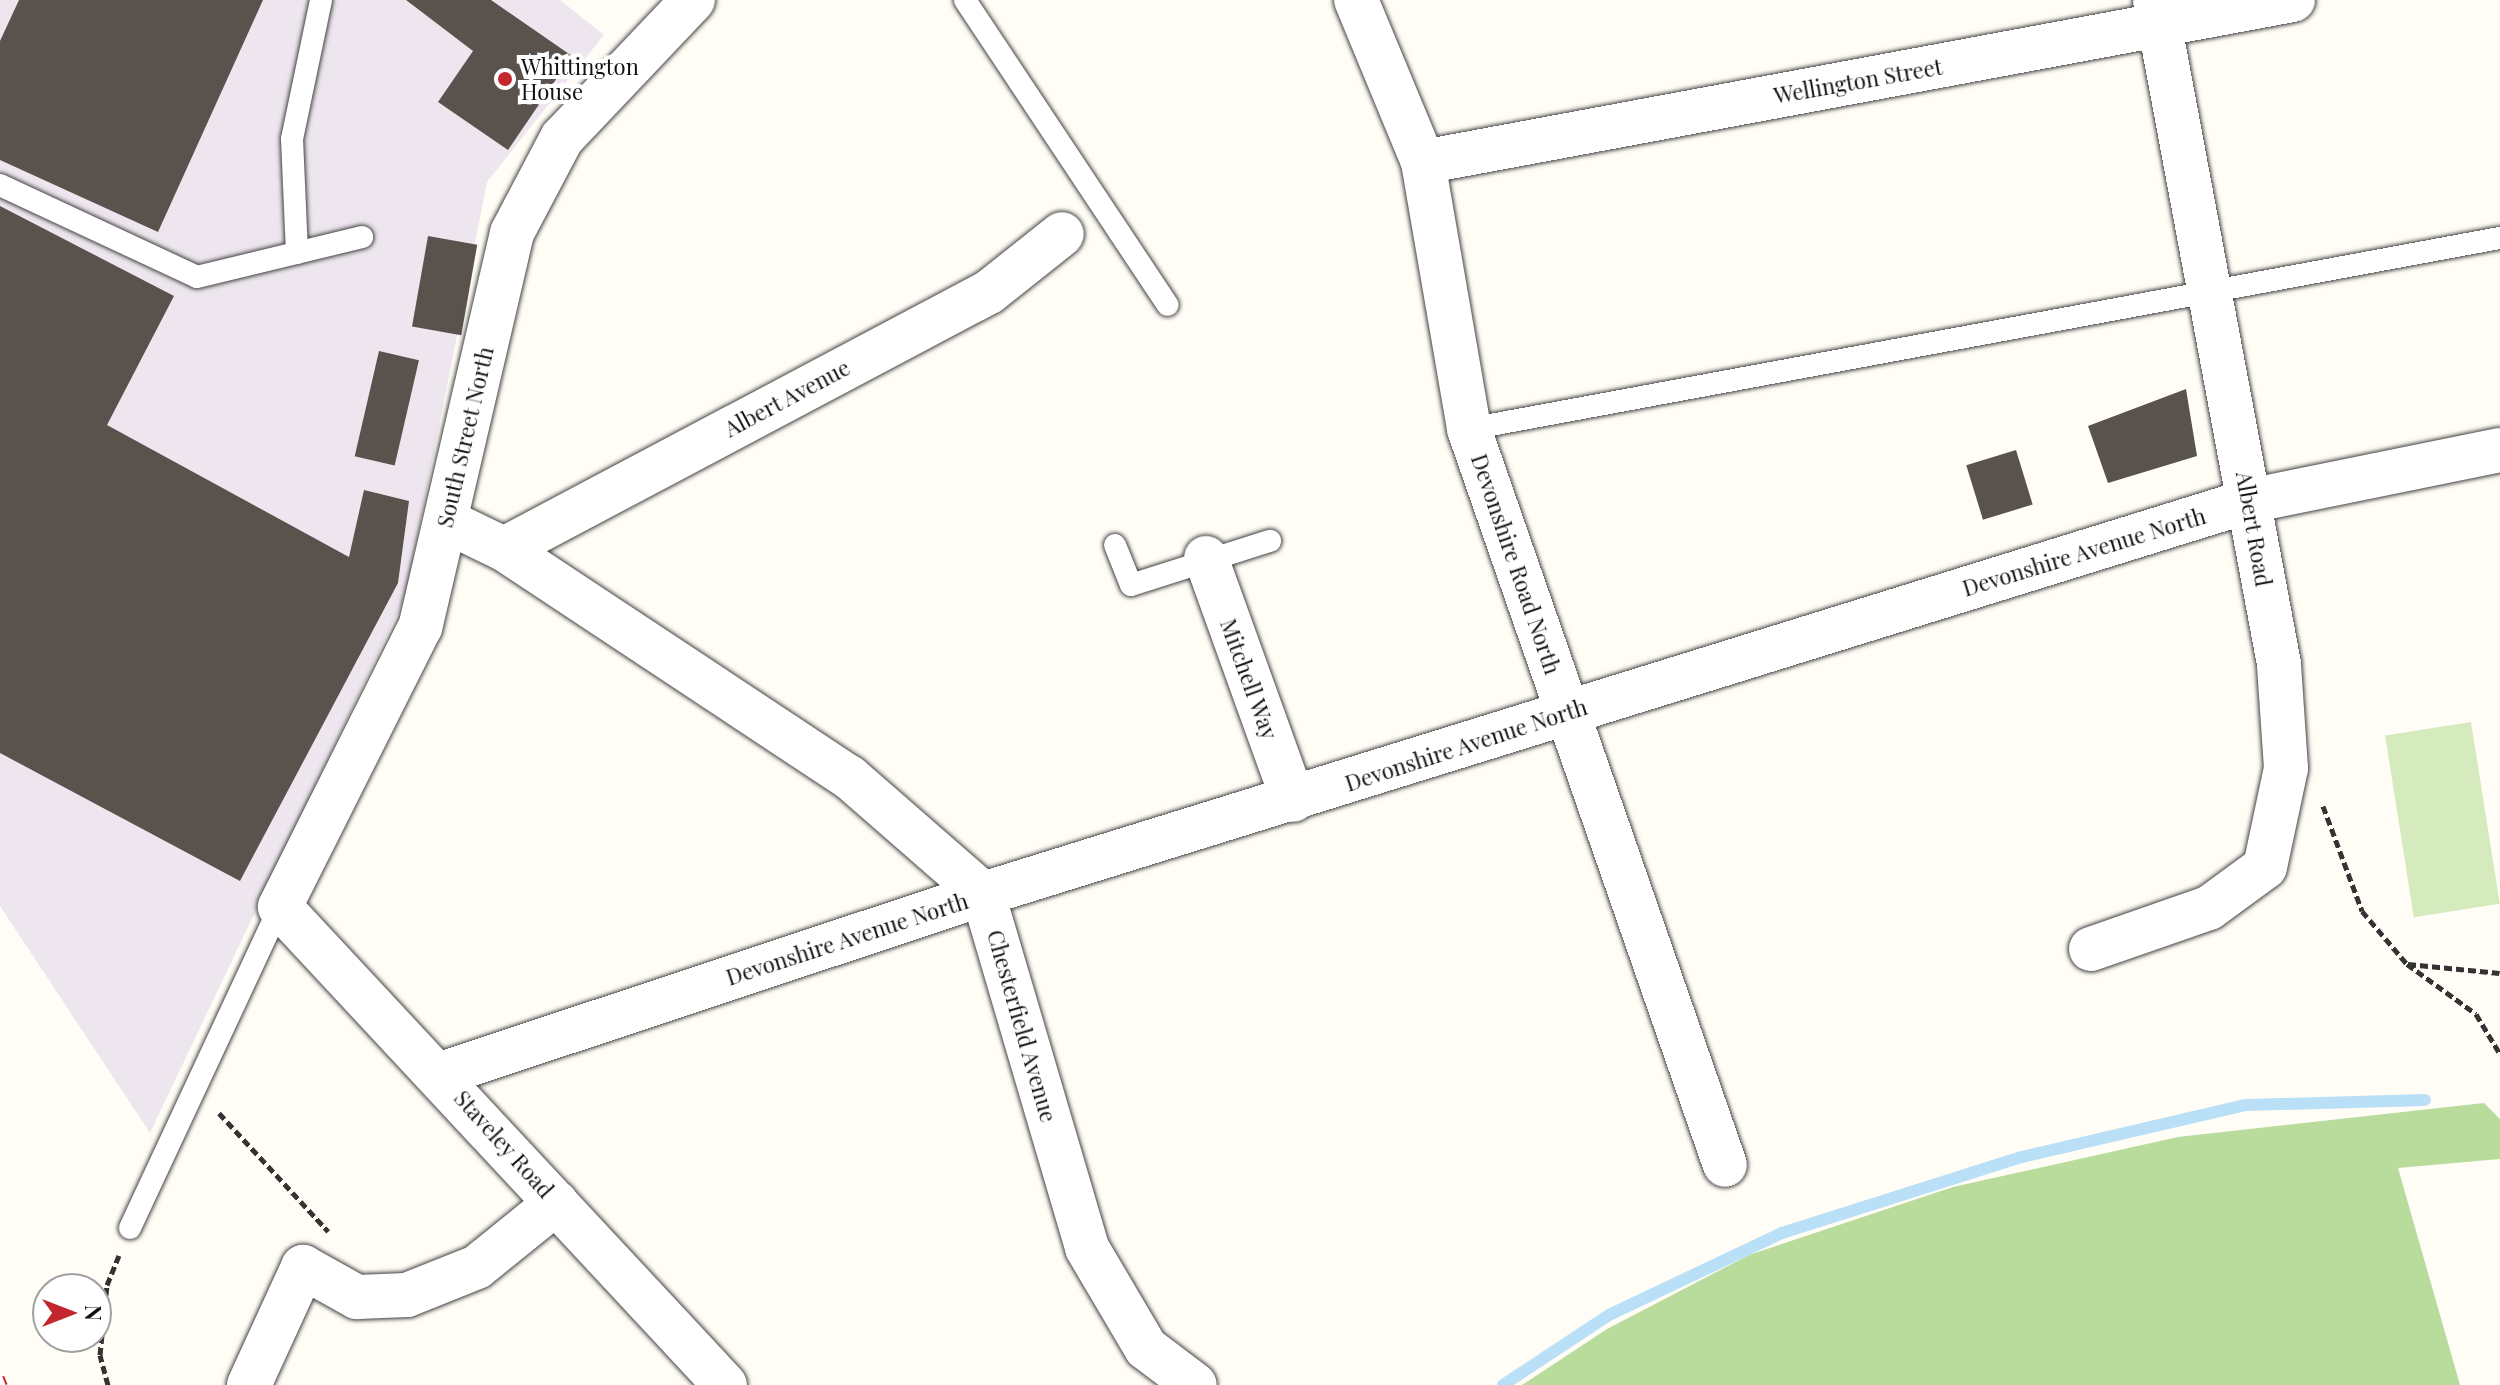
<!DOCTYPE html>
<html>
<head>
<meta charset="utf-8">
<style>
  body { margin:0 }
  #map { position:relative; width:2500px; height:1385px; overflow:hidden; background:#fffdf5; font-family:"Playfair Display",serif }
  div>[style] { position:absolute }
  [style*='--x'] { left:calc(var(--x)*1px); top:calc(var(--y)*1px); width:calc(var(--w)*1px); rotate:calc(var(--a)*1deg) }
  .industrial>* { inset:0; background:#eee6ef }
  .green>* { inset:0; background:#d5ebbd; transform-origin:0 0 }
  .forest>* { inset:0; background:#b9dc9c }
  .stream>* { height:12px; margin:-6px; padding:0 6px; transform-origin:6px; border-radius:6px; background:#b9e0f7 }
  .building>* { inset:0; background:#5a524d; transform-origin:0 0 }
  .path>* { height:5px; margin-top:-2.5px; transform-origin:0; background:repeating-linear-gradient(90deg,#333 0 8px,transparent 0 12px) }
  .roads { filter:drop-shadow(0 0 2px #444) drop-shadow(0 0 2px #444) }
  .service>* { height:22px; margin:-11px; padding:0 11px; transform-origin:11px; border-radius:11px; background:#fff }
  .minor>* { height:44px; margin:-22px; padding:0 22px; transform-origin:22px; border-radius:22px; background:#fff }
  .rail>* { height:9px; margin-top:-4.5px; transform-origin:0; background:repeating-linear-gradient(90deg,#fff 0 18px,#c4262e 0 36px); box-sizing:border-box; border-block:2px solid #c4262e }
  .dots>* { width:22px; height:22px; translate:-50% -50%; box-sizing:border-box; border:4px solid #fff; border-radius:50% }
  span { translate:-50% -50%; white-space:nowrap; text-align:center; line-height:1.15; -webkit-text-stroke:8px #fff; paint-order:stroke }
  .poi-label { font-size:22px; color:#111 }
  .left { translate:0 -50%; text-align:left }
  .street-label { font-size:22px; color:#111 }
  .north { position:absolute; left:32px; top:1273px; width:80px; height:80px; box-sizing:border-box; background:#fff; border:2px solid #a0a0a0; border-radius:50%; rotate:90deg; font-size:22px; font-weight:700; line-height:32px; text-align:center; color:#111 }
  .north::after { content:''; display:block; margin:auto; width:28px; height:36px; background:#c4262e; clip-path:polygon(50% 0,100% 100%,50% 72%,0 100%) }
</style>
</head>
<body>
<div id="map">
  <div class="industrial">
    <i style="clip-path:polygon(0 0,560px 0,604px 35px,487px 182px,406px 595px,150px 1133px,0 906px)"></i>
  </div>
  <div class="green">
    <i style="left:2471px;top:722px;width:184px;height:87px;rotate:81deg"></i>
  </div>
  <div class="forest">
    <i style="clip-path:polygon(2484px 1103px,2500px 1119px,2500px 1159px,2398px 1168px,2460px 1385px,1522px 1385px,1607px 1329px,1749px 1255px,1953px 1187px,2178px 1137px)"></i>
  </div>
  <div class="stream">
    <i style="--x:1503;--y:1385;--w:127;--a:-33.4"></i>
    <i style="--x:1609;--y:1315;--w:191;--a:-25.4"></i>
    <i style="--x:1782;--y:1233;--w:252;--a:-17.6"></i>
    <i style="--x:2022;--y:1157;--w:230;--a:-13.1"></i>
    <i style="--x:2246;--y:1105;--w:179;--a:-1.6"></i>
  </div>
  <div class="building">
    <i style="clip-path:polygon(19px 0,263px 0,158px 232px,0 160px,0 41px)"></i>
    <i style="clip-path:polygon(406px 0,491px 0,572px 56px,508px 150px,438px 102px,473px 51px)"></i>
    <i style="clip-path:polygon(0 206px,174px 296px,107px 425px,349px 557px,364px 490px,409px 501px,398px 583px,240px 881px,0 753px)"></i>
    <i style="left:428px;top:236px;width:50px;height:92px;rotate:10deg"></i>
    <i style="left:379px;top:351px;width:41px;height:108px;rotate:13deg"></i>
    <i style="clip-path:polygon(2186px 389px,2197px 456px,2108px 483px,2088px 426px)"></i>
    <i style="left:2016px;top:450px;width:57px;height:52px;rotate:73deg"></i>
  </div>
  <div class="path">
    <i style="--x:2323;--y:806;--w:112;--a:69.6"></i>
    <i style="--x:2362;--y:911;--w:70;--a:49.7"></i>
    <i style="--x:2407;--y:964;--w:85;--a:35.9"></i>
    <i style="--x:2476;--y:1014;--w:47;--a:59"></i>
    <i style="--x:2408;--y:964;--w:92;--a:5.6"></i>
    <i style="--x:219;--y:1113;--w:161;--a:47.3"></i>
    <i style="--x:108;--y:1385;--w:31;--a:-105"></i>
    <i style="--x:100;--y:1355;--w:70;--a:-84.3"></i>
    <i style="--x:107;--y:1285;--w:32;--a:-68"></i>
  </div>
  <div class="roads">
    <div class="service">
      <i style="--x:965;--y:0;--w:366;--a:56.4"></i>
      <i style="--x:0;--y:185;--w:217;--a:25"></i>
      <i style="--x:197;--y:277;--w:170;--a:-13.6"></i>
      <i style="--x:297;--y:253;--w:114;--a:-92.5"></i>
      <i style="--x:292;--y:139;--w:142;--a:-78.2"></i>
      <i style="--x:1469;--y:429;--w:1049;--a:-10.5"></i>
      <i style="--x:1115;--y:545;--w:43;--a:68.2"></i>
      <i style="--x:1131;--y:585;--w:146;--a:-17.6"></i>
      <i style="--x:130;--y:1228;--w:354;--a:-65"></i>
    </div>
    <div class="minor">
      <i style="--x:693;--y:0;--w:190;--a:133.5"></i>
      <i style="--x:562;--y:138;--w:107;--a:117.8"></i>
      <i style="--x:512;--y:233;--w:405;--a:103.1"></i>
      <i style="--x:420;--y:627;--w:313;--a:116.6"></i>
      <i style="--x:280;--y:907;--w:653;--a:47.05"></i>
      <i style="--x:1356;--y:0;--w:175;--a:67.5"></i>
      <i style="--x:1423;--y:162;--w:271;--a:80.2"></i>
      <i style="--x:1469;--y:429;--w:779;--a:70.82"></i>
      <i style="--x:1423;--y:162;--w:885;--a:-10.55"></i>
      <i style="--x:446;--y:521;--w:64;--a:25.8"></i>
      <i style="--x:504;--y:549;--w:414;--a:33.5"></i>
      <i style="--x:849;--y:777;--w:178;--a:41.1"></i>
      <i style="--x:983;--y:894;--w:369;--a:73.6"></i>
      <i style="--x:1087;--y:1248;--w:116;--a:59.5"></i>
      <i style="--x:1146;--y:1348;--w:61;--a:37.1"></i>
      <i style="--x:504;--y:549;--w:549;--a:-27.92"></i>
      <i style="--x:989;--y:292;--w:93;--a:-38.5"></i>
      <i style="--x:1206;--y:558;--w:257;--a:70.2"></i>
      <i style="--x:2091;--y:949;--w:125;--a:-19.2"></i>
      <i style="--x:2209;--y:908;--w:69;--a:-36.2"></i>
      <i style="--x:2265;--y:867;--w:101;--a:-78"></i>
      <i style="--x:2286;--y:768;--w:104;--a:-93.9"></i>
      <i style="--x:2279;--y:664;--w:675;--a:-100.58"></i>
      <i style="--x:441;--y:1074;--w:571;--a:-18.37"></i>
      <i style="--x:983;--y:894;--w:1326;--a:-17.25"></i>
      <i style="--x:2249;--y:501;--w:256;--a:-11.5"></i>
      <i style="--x:249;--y:1385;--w:130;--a:-65.4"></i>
      <i style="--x:303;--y:1267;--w:62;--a:29.1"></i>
      <i style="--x:357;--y:1297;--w:50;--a:-2.3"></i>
      <i style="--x:407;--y:1295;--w:75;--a:-21.8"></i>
      <i style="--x:477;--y:1267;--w:102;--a:-39"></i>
    </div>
  </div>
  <div class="rail">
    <i style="--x:0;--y:1377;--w:9;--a:69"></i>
  </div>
  <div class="dots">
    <i style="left:505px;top:79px;background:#c4262e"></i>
  </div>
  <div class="poi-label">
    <span class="left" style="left:521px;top:79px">Whittington<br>House</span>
  </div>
  <div class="street-label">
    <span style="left:1858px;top:81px;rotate:-10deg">Wellington Street</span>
    <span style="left:787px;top:398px;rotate:-28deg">Albert Avenue</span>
    <span style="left:465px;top:437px;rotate:-77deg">South Street North</span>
    <span style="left:2254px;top:529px;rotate:80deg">Albert Road</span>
    <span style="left:2084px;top:552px;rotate:-17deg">Devonshire Avenue North</span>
    <span style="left:1516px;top:564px;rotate:71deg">Devonshire Road North</span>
    <span style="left:1249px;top:679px;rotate:70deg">Mitchell Way</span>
    <span style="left:1466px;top:745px;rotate:-18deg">Devonshire Avenue North</span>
    <span style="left:847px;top:939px;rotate:-18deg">Devonshire Avenue North</span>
    <span style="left:1022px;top:1026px;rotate:74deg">Chesterfield Avenue</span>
    <span style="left:504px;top:1144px;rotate:48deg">Staveley Road</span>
  </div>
  <div class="north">N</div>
</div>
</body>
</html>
